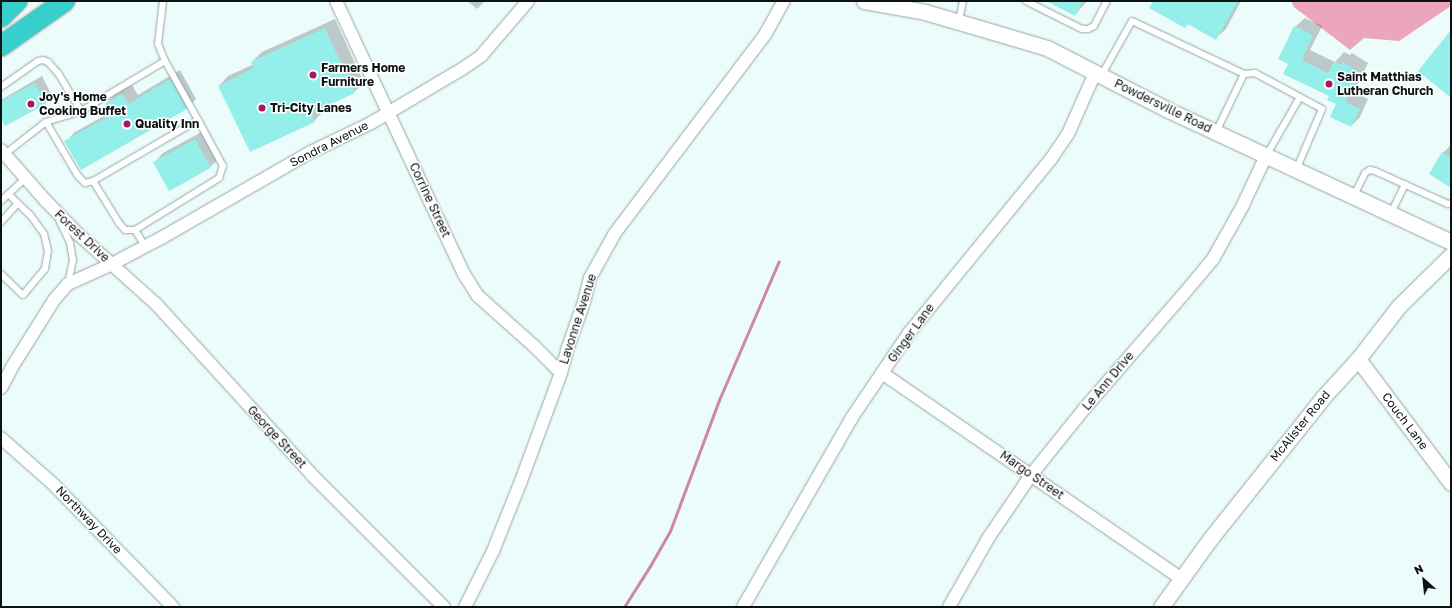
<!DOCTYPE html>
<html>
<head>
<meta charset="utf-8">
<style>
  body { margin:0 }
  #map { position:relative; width:1452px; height:608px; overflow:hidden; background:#ecfcfb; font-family:"Golos Text",sans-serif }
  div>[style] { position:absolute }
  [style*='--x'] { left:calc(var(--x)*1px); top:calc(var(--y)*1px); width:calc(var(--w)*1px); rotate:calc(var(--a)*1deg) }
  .forest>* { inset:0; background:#eba5bc }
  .shadow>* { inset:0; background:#0003 }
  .stream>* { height:3px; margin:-1.5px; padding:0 1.5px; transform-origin:1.5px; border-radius:1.5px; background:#cd89a0 }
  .building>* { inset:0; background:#94efeb; transform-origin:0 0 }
  .roads { filter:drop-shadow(0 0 1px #95a5a4) drop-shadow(0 0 1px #95a5a4) }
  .service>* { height:6px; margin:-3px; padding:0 3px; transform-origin:3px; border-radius:3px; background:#fff }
  .minor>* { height:12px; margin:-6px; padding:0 6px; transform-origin:6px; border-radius:6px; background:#fff }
  .tertiary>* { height:15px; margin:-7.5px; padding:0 7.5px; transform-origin:7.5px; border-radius:7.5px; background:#fff }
  .trunk>* { height:20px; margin:-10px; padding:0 10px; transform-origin:10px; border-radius:10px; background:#37cfcc }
  .dots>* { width:11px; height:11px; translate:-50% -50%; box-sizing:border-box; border:2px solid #fff; border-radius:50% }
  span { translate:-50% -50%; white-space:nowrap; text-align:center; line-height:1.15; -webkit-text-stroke:3px #fff; paint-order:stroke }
  .poi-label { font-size:12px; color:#0d1212; font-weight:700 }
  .left { translate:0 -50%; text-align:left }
  .street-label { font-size:12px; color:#0d1212 }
  .frame { position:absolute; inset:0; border:2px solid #0d1212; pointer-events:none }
  .north { position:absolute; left:1404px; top:560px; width:40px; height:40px; -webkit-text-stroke:3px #fff; paint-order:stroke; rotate:333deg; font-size:11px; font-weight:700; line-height:16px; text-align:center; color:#0d1212 }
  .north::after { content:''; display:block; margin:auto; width:14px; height:18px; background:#0d1212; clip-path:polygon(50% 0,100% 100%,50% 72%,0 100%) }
</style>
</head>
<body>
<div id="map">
  <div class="forest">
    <i style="clip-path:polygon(1291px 1px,1451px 1px,1451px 6px,1399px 41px,1364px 38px,1350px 50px,1294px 7px)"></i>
  </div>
  <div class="shadow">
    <i style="clip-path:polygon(467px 1px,485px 1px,477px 9px)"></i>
    <i style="clip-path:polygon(1048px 1px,1087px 1px,1075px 15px)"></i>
    <i style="clip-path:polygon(1155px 1px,1241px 1px,1226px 29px,1216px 38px,1189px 24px,1185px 27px)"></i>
    <i style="clip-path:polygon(1305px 18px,1322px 26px,1310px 50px,1335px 62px,1344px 52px,1350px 55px,1352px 53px,1368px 63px,1354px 92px,1368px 99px,1360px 117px,1351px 126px,1331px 96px,1289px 63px,1295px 27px)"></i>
    <i style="clip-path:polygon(335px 19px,364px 83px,354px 92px,322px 107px,324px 111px,314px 121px,219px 86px,228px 76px,254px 64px,252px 62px,262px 52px)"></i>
    <i style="clip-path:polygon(180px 70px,196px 99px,186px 109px,66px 141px,75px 132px,111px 112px,106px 104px,115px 94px,132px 85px,138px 95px)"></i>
    <i style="clip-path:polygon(42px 76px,52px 96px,45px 103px,5px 125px,1px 117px,1px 100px)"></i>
    <i style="clip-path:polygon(205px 130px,220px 158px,210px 167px,154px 163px,163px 153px)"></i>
    <i style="clip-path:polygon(1450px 146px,1451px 147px,1451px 186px,1443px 153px)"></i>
  </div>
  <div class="stream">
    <i style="--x:624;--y:607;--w:49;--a:-57.6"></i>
    <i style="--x:650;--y:566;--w:40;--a:-60.3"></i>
    <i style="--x:670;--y:531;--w:140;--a:-69.5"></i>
    <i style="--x:719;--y:400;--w:151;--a:-66.7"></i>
  </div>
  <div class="building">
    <i style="clip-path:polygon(1046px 1px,1083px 1px,1075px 16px)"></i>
    <i style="clip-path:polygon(1153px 1px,1238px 1px,1216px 40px,1188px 24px,1185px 28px,1149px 8px)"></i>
    <i style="clip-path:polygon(1294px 26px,1313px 35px,1302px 60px,1328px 73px,1334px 61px,1341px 65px,1342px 62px,1359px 72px,1345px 102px,1360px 109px,1351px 127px,1330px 117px,1336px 104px,1327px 100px,1329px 96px,1283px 74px,1288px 64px,1278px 59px)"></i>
    <i style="clip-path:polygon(325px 28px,355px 93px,313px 112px,314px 115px,312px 116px,315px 122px,250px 152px,218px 86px,254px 68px,251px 62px)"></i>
    <i style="clip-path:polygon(1451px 30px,1451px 98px,1418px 71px)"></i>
    <i style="clip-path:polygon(170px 79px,187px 109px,81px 170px,64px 141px,111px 115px,105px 104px,122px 94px,128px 104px)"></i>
    <i style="clip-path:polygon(35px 83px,46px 104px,5px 126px,1px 119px,1px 101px)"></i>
    <i style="left:195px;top:139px;width:33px;height:48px;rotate:61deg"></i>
    <i style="clip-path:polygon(1442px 152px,1451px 158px,1451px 188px,1429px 174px)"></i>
  </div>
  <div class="roads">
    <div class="service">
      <i style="--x:1026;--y:1;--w:63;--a:26.6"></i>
      <i style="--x:1082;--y:29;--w:6;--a:0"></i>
      <i style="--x:1088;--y:29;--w:7;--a:-27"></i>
      <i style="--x:1094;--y:26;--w:28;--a:-63"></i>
      <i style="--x:959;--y:21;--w:20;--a:-79"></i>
      <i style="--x:1244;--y:74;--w:11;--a:-5"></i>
      <i style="--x:1255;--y:73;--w:76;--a:28.2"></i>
      <i style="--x:1322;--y:109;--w:66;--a:113.1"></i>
      <i style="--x:1101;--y:76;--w:63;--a:-60.6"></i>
      <i style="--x:1132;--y:21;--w:124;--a:25.3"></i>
      <i style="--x:1244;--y:74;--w:64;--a:115.8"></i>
      <i style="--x:1;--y:87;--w:45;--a:-35.1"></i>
      <i style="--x:38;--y:61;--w:5;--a:-11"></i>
      <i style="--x:43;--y:60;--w:5;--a:22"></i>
      <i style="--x:48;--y:62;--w:15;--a:48"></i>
      <i style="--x:58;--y:73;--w:44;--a:58.8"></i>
      <i style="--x:81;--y:111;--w:98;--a:-30.8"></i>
      <i style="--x:165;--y:61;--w:18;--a:-112"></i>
      <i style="--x:158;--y:44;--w:43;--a:-83.4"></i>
      <i style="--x:46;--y:122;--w:63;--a:59.3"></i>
      <i style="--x:78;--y:176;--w:10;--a:45"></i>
      <i style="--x:85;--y:183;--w:8;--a:-14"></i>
      <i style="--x:93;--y:181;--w:121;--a:-30.2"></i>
      <i style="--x:198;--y:120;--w:68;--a:-119.2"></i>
      <i style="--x:5;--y:154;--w:52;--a:-38"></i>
      <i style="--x:46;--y:122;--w:37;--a:-17"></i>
      <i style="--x:1266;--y:156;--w:68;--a:-60"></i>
      <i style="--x:93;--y:181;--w:49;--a:58.2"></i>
      <i style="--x:119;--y:223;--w:9;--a:49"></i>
      <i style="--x:125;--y:230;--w:10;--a:0"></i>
      <i style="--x:135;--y:230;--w:19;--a:58"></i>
      <i style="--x:1353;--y:197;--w:27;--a:-63"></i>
      <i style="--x:1365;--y:173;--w:6;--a:-31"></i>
      <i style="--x:1370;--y:170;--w:5;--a:11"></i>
      <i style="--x:1375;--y:171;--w:80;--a:24.3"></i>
      <i style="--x:1448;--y:204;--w:3;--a:-18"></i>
      <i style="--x:1;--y:201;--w:34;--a:-43"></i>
      <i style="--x:1391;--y:213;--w:32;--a:-64"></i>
      <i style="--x:59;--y:220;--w:25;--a:64"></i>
      <i style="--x:70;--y:243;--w:17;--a:80"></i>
      <i style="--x:73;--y:260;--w:25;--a:102"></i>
      <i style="--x:1;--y:222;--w:25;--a:-48"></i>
      <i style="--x:135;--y:230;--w:99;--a:-31.8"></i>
      <i style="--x:219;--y:178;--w:13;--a:-72"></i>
      <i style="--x:223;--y:166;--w:52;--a:-118.5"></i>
      <i style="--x:1;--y:274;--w:30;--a:44"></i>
      <i style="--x:23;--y:295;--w:34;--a:-50"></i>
      <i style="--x:45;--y:269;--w:18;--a:-81"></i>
      <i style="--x:48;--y:251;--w:17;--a:-103"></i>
      <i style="--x:44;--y:234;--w:24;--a:-126"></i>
      <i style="--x:30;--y:215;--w:30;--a:-136"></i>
    </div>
    <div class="minor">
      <i style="--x:336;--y:1;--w:302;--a:64.9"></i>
      <i style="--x:464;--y:274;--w:26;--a:58"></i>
      <i style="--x:478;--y:296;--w:75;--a:41.8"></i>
      <i style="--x:534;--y:346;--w:38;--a:45"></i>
      <i style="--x:1;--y:150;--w:67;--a:48.7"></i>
      <i style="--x:45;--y:200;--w:47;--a:45.9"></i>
      <i style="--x:78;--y:234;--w:105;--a:41.9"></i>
      <i style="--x:156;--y:304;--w:230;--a:47.6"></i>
      <i style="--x:311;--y:474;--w:188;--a:45"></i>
      <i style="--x:882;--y:373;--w:362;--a:34.5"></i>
      <i style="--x:1;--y:388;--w:24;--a:-62"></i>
      <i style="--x:12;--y:367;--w:79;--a:-57.9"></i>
      <i style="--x:54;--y:300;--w:21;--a:-49"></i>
      <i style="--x:68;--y:284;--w:48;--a:-24.4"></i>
      <i style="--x:112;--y:264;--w:58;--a:-27.9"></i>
      <i style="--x:163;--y:237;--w:171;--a:-29.9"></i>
      <i style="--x:311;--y:152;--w:67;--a:-25.8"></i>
      <i style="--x:371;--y:123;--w:106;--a:-30.7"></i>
      <i style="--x:462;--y:69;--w:23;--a:-34"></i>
      <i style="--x:481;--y:56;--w:72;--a:-49.5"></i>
      <i style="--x:1;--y:438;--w:68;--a:41.4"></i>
      <i style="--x:52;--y:483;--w:173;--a:45.7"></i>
      <i style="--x:465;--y:607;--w:63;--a:-63.4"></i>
      <i style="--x:493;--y:551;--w:75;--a:-68.2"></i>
      <i style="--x:521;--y:481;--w:115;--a:-69.7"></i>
      <i style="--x:561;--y:373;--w:24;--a:-75"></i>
      <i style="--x:567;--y:350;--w:51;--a:-70.5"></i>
      <i style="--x:584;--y:302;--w:25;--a:-76"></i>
      <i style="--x:590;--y:278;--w:51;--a:-60.9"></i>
      <i style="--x:615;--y:233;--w:251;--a:-52.9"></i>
      <i style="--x:766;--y:33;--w:37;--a:-61"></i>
      <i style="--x:743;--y:607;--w:217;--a:-60.1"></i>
      <i style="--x:851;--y:419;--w:104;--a:-56"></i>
      <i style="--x:909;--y:333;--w:225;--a:-50.8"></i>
      <i style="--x:1051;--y:159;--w:30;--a:-56"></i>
      <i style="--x:1068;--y:134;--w:67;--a:-66.1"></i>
      <i style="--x:949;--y:607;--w:81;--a:-60.3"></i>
      <i style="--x:989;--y:537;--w:75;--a:-55.9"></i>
      <i style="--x:1031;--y:475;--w:85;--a:-51.2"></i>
      <i style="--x:1084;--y:409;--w:150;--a:-49.1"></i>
      <i style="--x:1182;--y:296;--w:48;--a:-50"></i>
      <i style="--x:1213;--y:259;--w:62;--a:-60.9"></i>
      <i style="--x:1243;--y:205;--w:54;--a:-64.9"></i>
    </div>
    <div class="tertiary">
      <i style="--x:864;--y:1;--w:62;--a:10.2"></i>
      <i style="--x:925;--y:12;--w:127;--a:16.4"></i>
      <i style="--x:1047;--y:48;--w:134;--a:27.1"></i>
      <i style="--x:1166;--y:109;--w:315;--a:25"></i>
      <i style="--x:1358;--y:359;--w:155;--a:53.1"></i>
      <i style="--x:1161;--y:607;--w:84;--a:-54.2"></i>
      <i style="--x:1210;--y:539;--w:184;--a:-51.4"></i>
      <i style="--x:1325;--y:395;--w:49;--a:-47.5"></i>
      <i style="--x:1358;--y:359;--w:67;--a:-52.3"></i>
      <i style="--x:1399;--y:306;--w:73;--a:-44.4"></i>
    </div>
    <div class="trunk">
      <i style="--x:1;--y:17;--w:23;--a:-45"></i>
      <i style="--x:1;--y:46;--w:78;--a:-35.1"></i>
    </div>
  </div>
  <div class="dots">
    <i style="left:313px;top:75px;background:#a61a5f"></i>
    <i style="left:1329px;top:84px;background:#a61a5f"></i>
    <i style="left:31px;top:104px;background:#a61a5f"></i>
    <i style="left:262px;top:108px;background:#a61a5f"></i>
    <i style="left:127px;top:124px;background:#a61a5f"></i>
  </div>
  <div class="poi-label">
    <span class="left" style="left:321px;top:75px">Farmers Home<br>Furniture</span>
    <span class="left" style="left:1337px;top:84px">Saint Matthias<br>Lutheran Church</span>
    <span class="left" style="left:39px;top:104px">Joy's Home<br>Cooking Buffet</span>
    <span class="left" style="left:270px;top:108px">Tri-City Lanes</span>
    <span class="left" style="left:135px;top:124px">Quality Inn</span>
  </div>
  <div class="street-label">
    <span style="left:1163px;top:106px;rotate:26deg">Powdersville Road</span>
    <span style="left:329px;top:144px;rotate:-27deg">Sondra Avenue</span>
    <span style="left:430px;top:200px;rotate:65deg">Corrine Street</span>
    <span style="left:82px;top:236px;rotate:43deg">Forest Drive</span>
    <span style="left:578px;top:319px;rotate:-72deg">Lavonne Avenue</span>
    <span style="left:911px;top:333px;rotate:-54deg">Ginger Lane</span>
    <span style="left:1108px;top:381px;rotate:-50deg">Le Ann Drive</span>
    <span style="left:1405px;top:421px;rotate:53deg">Couch Lane</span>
    <span style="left:1300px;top:426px;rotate:-51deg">McAlister Road</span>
    <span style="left:277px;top:437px;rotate:47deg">George Street</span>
    <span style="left:1032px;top:475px;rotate:35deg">Margo Street</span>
    <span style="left:89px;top:520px;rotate:46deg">Northway Drive</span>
  </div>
  <div class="frame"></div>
  <div class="north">N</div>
</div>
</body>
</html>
